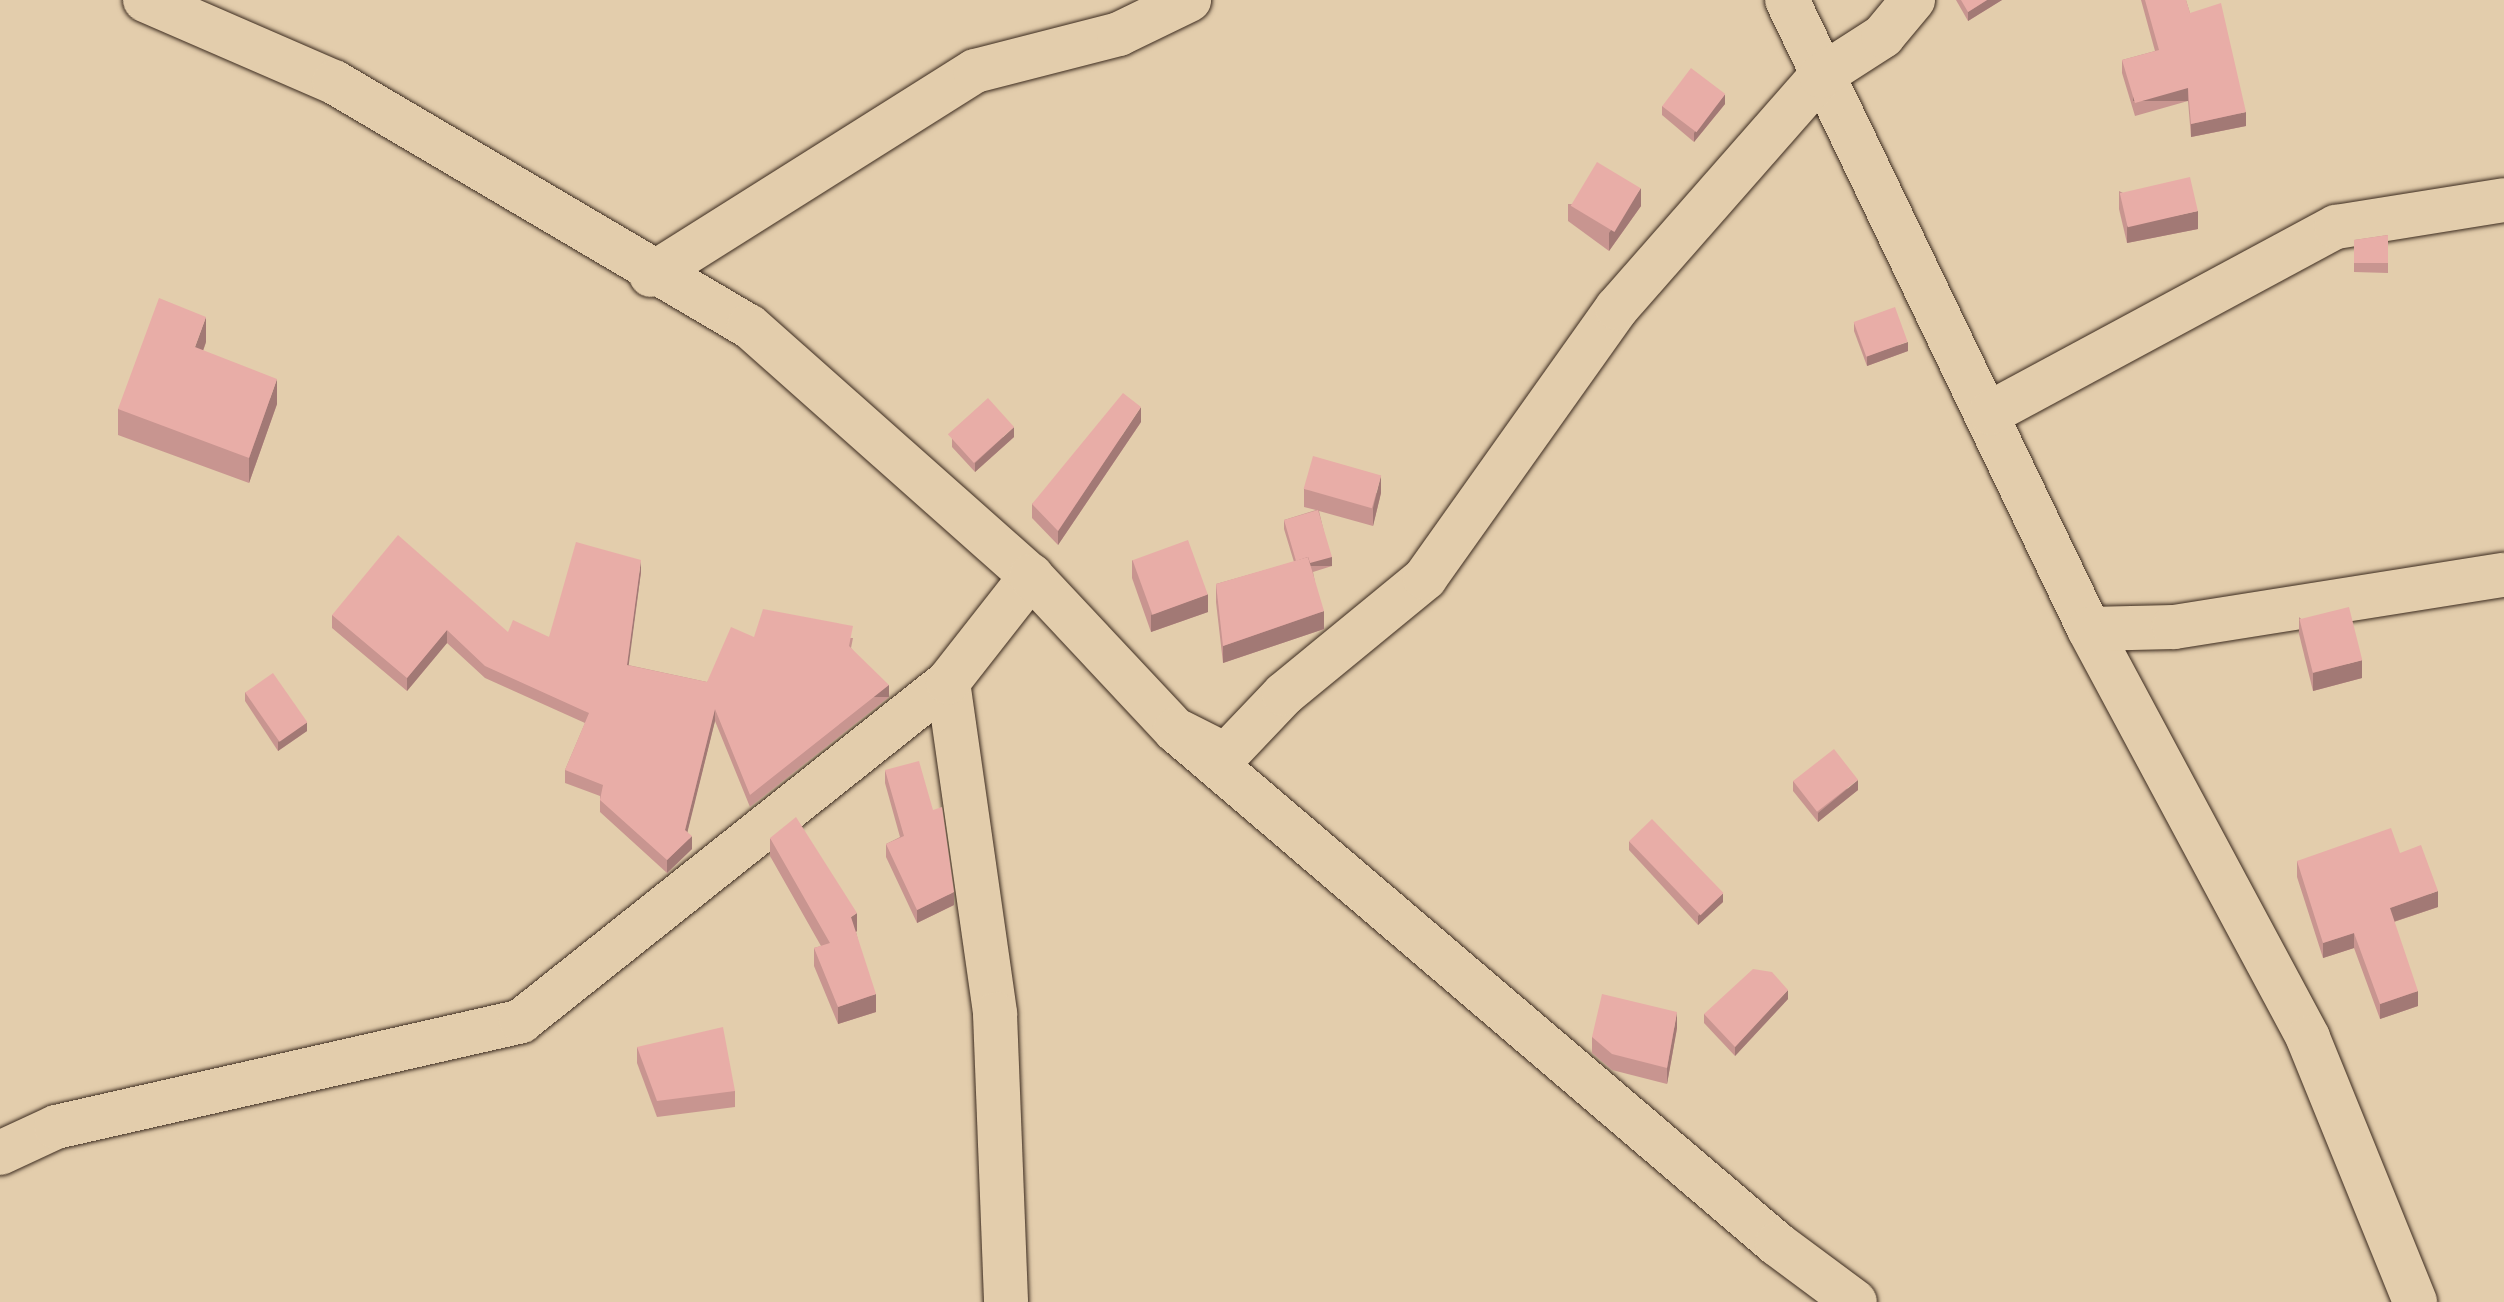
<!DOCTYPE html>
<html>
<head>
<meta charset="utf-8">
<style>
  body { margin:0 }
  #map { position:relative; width:2504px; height:1302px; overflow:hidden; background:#e3cdac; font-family:"Gochi Hand",sans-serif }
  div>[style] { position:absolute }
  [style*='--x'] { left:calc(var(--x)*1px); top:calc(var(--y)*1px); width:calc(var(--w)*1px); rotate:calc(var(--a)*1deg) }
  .roads { filter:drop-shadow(0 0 2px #3b2a1e) drop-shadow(0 0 2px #3b2a1e) }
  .minor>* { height:44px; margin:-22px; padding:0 22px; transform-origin:22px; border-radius:22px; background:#e3cdac }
  .major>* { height:44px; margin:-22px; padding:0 22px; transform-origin:22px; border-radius:22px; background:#e3cdac }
  .wall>* { inset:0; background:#c89590 }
  .shaded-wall>* { inset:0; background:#a27975; transform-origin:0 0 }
  .building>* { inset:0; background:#e8ada7; transform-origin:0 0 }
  span { translate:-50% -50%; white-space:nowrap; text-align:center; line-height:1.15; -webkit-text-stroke:6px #e3cdac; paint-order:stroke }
</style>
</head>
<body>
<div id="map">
  <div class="roads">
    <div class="minor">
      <i style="--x:1787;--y:0;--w:698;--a:64.35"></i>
      <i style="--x:2089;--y:629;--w:464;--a:61.8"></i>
      <i style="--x:2308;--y:1038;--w:285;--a:67.9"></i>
      <i style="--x:651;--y:275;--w:383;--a:-32.2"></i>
      <i style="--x:975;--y:71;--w:149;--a:-14.4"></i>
      <i style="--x:1119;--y:34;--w:78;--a:-25.9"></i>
      <i style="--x:1990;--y:413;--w:393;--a:-28.3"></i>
      <i style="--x:2336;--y:227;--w:170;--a:-9.1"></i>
      <i style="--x:2089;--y:629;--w:85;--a:-1.3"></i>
      <i style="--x:2174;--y:627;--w:334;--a:-9"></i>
      <i style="--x:948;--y:682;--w:335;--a:81.9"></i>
      <i style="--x:995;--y:1014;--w:288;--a:87.8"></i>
      <i style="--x:1180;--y:732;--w:51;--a:26.6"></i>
      <i style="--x:1226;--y:755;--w:84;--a:-46.4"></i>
      <i style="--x:1284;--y:694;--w:183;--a:-39.4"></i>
      <i style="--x:1425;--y:578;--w:331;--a:-54.6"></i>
      <i style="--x:1617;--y:308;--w:309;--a:-48.7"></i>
      <i style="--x:1821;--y:76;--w:74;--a:-32.8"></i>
      <i style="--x:1883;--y:36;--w:47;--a:-50.2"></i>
      <i style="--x:0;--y:1153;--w:62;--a:-24.9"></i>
      <i style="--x:56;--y:1127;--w:477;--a:-12.8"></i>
      <i style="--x:521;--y:1021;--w:545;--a:-38.45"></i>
      <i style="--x:948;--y:682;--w:135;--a:-51.9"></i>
    </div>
    <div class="major">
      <i style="--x:145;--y:0;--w:206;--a:23.5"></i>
      <i style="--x:334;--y:82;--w:481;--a:30.5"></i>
      <i style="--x:749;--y:326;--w:377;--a:41.6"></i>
      <i style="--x:1031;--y:576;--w:211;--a:46.9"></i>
      <i style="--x:1175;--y:730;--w:792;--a:40.49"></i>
      <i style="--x:1777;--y:1244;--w:97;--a:36.6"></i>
    </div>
  </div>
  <div class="wall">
    <i style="clip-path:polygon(1956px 0,2002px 0,1968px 21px)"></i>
    <i style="clip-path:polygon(2141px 0,2186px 0,2190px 13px,2246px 126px,2191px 137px,2188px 101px,2135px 116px,2122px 73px,2122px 60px,2155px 51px)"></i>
    <i style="clip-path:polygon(1725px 104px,1694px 142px,1662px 115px,1662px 106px)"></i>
    <i style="clip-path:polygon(2119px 191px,2198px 229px,2127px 243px,2119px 209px)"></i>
    <i style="clip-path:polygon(1568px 204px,1641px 206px,1609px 251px,1568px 221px)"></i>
    <i style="clip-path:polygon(2388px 235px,2388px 273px,2354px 272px,2354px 240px)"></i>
    <i style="clip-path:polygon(1854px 322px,1908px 351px,1867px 366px,1854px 331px)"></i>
    <i style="clip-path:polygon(206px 342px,203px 351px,277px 404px,249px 483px,118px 435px,118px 409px)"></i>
    <i style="clip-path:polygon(1141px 422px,1058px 545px,1032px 518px,1032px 504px)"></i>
    <i style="clip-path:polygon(1014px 437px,975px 472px,952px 447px,952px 438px)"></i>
    <i style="clip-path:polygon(1304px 489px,1381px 493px,1373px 526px,1319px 511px,1332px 566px,1313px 572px,1324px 629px,1223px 663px,1216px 602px,1216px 584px,1294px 562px,1284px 529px,1284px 520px,1316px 510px,1304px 507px)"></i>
    <i style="clip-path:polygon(1132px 560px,1208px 612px,1151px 632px,1132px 578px)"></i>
    <i style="clip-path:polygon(641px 572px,628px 665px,707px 682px,754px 637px,853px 638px,851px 648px,889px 697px,750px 807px,715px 721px,687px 832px,692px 849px,667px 873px,600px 812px,600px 796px,565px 783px,565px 770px,585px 723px,485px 678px,447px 643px,407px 691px,332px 628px,332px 615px,549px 637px)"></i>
    <i style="clip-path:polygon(2299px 617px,2362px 678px,2313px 691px,2299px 634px)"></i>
    <i style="clip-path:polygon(245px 692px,307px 731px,278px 751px,245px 701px)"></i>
    <i style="clip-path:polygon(885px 770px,954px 905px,917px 923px,886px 857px,886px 844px,900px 837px,885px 783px)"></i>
    <i style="clip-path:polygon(1793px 781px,1858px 790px,1818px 822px,1793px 791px)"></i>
    <i style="clip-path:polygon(770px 838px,857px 931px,856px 932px,876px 1012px,838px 1024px,814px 966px,814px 948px,821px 946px,770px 856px)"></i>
    <i style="clip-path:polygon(1629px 841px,1723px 902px,1698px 925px,1629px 850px)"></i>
    <i style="clip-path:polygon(2400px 853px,2438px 907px,2394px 922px,2418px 1006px,2380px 1019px,2354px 948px,2323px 958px,2297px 877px,2297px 861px)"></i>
    <i style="clip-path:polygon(1788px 999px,1735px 1056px,1704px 1023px,1704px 1014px)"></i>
    <i style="clip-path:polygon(1677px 1028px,1667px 1084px,1612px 1070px,1592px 1053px,1592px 1037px)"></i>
    <i style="clip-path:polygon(637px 1047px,735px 1091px,735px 1107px,657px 1117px,637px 1063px)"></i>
  </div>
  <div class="shaded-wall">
    <i style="clip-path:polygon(1987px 0,2002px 0,1968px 21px,1968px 12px)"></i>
    <i style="left:2188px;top:88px;width:13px;height:55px;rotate:90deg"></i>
    <i style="clip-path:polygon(1725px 94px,1725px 104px,1694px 142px,1694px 133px)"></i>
    <i style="clip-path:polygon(2246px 112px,2246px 126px,2191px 137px,2191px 124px)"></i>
    <i style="clip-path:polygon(1641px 188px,1641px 206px,1609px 251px,1609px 233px)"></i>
    <i style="clip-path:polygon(2198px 211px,2198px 229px,2127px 243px,2127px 226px)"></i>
    <i style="clip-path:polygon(206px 317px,206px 342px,195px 373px,195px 347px)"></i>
    <i style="clip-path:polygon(1908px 342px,1908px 351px,1867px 366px,1867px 356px)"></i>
    <i style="clip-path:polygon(277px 379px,277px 404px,249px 483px,249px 458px)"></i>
    <i style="clip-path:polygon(1141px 407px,1141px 422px,1058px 545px,1058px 531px)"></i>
    <i style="clip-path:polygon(1014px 427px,1014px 437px,975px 472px,975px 463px)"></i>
    <i style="clip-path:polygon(1381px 475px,1381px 493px,1373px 526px,1373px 508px)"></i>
    <i style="left:1332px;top:557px;width:9px;height:35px;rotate:90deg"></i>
    <i style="clip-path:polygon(641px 560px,641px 572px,627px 678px,627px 665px)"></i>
    <i style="clip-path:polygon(1208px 594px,1208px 612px,1151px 632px,1151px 615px)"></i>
    <i style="clip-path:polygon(1324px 611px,1324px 629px,1223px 663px,1223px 646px)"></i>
    <i style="clip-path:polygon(447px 630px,447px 643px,407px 691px,407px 678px)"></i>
    <i style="clip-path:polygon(2362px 660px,2362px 678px,2313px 691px,2313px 673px)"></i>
    <i style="left:889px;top:685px;width:12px;height:177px;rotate:90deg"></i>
    <i style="clip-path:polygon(715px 709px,715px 721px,685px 842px,685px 830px)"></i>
    <i style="clip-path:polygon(307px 722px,307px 731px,278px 751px,278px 742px)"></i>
    <i style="clip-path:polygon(1858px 780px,1858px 790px,1818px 822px,1818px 813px)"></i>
    <i style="clip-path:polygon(692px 836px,692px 849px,667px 873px,667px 860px)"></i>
    <i style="clip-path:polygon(2438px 891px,2438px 907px,2390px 923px,2390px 908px)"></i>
    <i style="clip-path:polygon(954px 892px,954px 905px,917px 923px,917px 910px)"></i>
    <i style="clip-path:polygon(1723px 893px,1723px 902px,1698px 925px,1698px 916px)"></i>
    <i style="clip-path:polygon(857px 913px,857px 931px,851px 935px,851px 917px)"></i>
    <i style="clip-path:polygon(2354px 933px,2354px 948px,2323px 958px,2323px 943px)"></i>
    <i style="clip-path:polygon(1788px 990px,1788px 999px,1735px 1056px,1735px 1047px)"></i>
    <i style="clip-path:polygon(2418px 991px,2418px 1006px,2380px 1019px,2380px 1004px)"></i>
    <i style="clip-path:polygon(876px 994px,876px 1012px,838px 1024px,838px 1007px)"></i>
    <i style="clip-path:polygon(1677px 1012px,1677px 1028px,1667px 1084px,1667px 1068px)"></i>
  </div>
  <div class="building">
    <i style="clip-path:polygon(1961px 0,1987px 0,1968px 12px)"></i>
    <i style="clip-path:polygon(2145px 0,2186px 0,2190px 13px,2221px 3px,2246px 112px,2191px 124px,2188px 88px,2135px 103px,2122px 60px,2159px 50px)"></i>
    <i style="left:1691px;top:68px;width:43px;height:48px;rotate:37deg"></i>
    <i style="left:1597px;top:162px;width:51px;height:51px;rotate:31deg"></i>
    <i style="left:2190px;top:177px;width:35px;height:72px;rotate:77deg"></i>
    <i style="clip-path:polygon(2388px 235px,2388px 263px,2354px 263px,2354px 240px)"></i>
    <i style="clip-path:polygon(159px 298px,206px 317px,195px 347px,277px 379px,249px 458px,118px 409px)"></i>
    <i style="left:1895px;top:307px;width:37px;height:44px;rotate:70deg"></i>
    <i style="clip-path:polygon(1123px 393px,1141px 407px,1058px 531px,1032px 504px)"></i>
    <i style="left:988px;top:398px;width:39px;height:54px;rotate:48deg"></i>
    <i style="left:1313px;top:456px;width:71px;height:34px;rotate:16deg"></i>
    <i style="clip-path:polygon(1318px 510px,1332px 557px,1310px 563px,1308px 557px,1296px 561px,1284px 520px)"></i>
    <i style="clip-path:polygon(398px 535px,508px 632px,513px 620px,549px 637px,576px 542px,641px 560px,627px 665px,707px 682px,731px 627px,754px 637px,763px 609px,853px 626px,849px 646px,889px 685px,750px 795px,715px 709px,685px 830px,692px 836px,667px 860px,600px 800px,603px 785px,565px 770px,589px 713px,485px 666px,447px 630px,407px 678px,332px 615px)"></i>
    <i style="left:1188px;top:540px;width:58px;height:59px;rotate:70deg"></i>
    <i style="clip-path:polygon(1308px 557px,1324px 611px,1223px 646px,1216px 584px)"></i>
    <i style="left:2349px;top:607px;width:55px;height:51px;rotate:76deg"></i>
    <i style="left:273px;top:673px;width:60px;height:34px;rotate:55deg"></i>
    <i style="left:1834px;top:749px;width:39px;height:52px;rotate:52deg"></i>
    <i style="clip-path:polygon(919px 761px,933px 810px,942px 807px,954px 892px,917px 910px,886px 844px,904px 836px,885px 770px)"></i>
    <i style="clip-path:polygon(796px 817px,857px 913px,851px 917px,876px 994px,838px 1007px,814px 948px,830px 943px,770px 838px)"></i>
    <i style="left:1652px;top:819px;width:103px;height:32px;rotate:46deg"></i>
    <i style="clip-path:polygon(2391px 828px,2400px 853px,2421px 845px,2438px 891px,2390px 908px,2418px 991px,2380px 1004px,2354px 933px,2323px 943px,2297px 861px)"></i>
    <i style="clip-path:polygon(1753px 969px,1772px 972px,1788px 990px,1735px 1047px,1704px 1014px)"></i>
    <i style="clip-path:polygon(1602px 994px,1677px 1012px,1667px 1068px,1612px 1054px,1592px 1037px)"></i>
    <i style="clip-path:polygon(723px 1027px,735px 1091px,657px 1101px,637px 1047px)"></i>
  </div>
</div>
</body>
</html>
